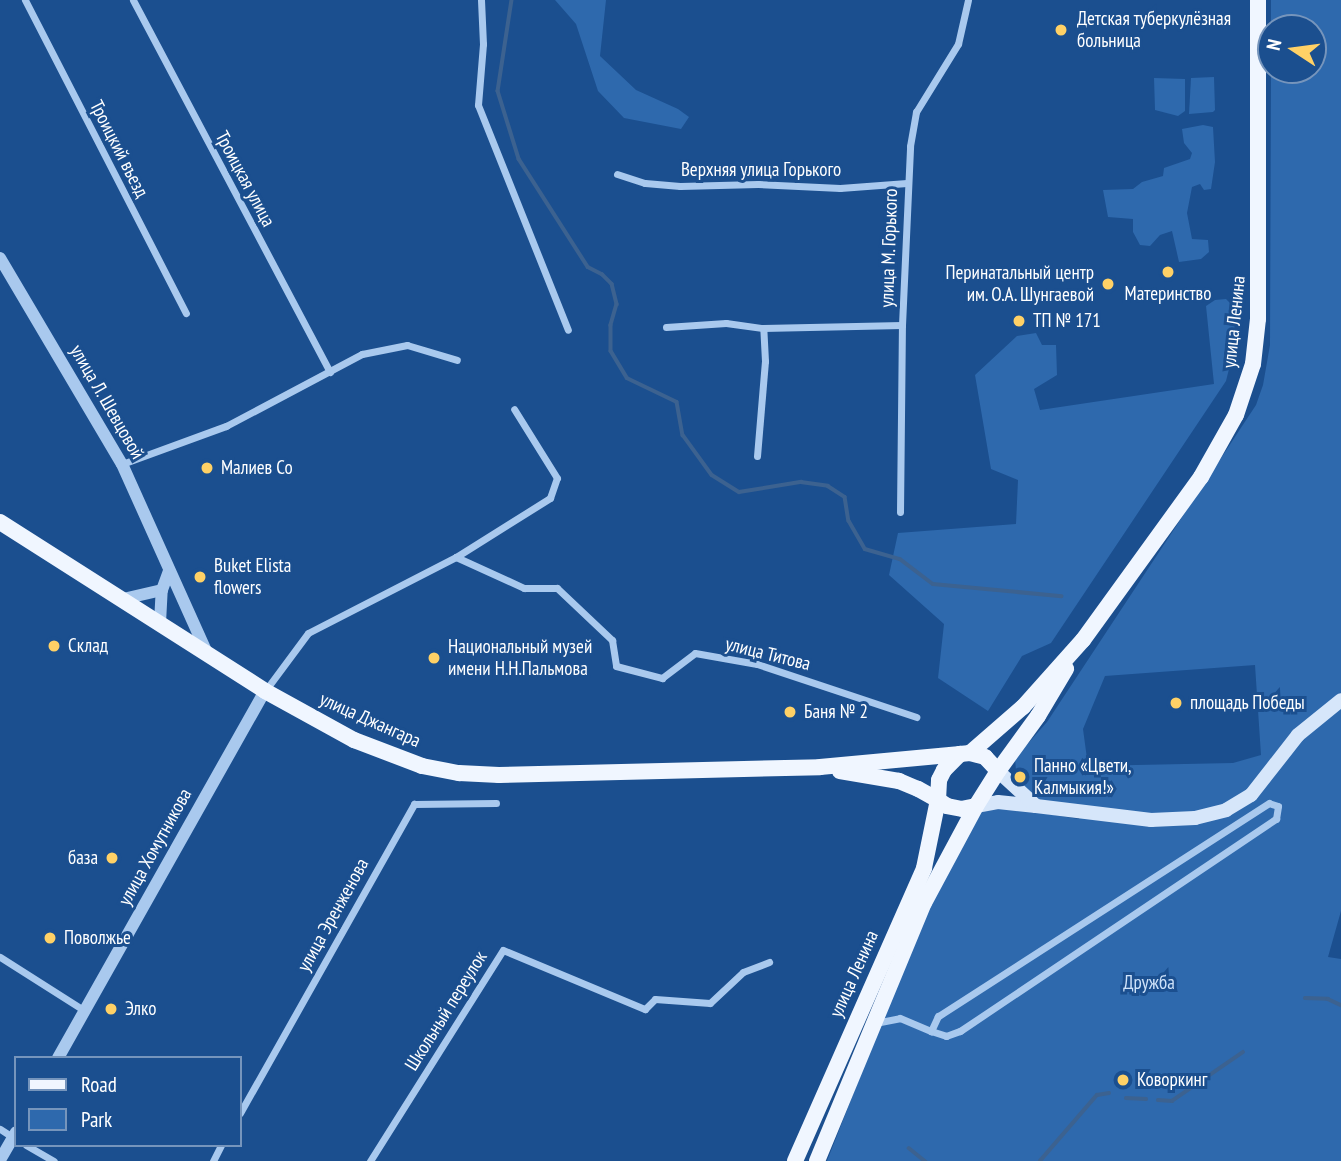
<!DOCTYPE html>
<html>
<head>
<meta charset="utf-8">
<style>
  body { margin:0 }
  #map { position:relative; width:1341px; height:1161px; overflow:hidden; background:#1b4f8f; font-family:"PT Sans Narrow",sans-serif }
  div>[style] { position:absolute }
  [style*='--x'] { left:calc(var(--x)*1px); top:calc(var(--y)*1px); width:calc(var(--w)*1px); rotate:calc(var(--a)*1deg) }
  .green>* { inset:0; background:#2e69ad }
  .stream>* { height:3.5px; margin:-1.75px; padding:0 1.75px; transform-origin:1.75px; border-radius:1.75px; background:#3c6290 }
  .minor>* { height:7px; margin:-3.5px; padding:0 3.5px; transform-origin:3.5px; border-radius:3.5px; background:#a9c9ee }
  .tertiary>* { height:12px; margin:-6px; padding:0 6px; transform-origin:6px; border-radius:6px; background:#a9c9ee }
  .secondary>* { height:14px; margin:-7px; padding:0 7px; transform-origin:7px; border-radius:7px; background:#d6e6fa }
  .primary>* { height:16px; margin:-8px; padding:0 8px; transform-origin:8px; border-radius:8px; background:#f0f6ff }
  .dots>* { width:19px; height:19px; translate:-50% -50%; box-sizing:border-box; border:4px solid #1b4f8f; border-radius:50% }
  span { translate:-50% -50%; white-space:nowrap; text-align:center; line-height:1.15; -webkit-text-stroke:6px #1b4f8f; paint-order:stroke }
  .poi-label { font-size:19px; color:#fff }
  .left { translate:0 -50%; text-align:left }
  .right { translate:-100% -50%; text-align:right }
  .street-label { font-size:19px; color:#fff }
  .park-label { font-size:19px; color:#cfe3fa }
  .legend { position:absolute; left:14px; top:1056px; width:228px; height:91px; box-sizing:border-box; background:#1b4f8f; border:2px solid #7695bc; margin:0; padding:9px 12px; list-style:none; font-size:21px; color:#fff }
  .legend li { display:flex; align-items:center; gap:14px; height:35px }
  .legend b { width:35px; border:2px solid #7695bc }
  .north { position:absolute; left:1257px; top:14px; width:70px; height:70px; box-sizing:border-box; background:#1b4f8f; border:2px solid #7695bc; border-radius:50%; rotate:283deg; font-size:19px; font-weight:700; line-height:28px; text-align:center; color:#fff }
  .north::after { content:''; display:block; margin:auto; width:24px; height:32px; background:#ffd166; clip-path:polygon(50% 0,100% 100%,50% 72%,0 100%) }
</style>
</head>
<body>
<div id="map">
  <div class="green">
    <i style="clip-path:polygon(555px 0,606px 0,600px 56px,636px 90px,678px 109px,689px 117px,681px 129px,624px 118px,598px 91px,576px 24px)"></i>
    <i style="clip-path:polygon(evenodd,1271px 0,1341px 0,1341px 911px,1328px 957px,1341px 959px,1341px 1161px,827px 1161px,923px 916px,979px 811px,1009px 808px,1079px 819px,1080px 807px,1036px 800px,1017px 784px,1015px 758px,1047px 722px,1256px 405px,1263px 385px,1270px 345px,1271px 70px,1313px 70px,1313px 28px,1271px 28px,1271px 0,1255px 665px,1261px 755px,1233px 763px,1088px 766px,1083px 729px,1105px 676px,1255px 665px)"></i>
    <i style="clip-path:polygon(1214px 77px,1215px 110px,1213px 112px,1189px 114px,1191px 78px)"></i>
    <i style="clip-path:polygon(1154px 78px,1185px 79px,1185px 111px,1178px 116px,1155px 110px)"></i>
    <i style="clip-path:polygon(1203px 125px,1213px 127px,1215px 162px,1211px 189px,1204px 190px,1200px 184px,1192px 187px,1187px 213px,1192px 239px,1208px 240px,1209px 252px,1201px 259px,1179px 262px,1172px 231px,1160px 235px,1150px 246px,1140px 245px,1133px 232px,1133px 219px,1108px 217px,1103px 190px,1133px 189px,1142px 182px,1163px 176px,1164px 168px,1190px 159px,1192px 153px,1184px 143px,1182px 129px)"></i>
    <i style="clip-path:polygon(1226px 299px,1233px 306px,1236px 341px,1226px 381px,1051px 643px,1022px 656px,988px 711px,938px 678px,944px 624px,889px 575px,898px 533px,1016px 524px,1018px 480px,991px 469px,975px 375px,1017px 336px,1036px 333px,1042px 345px,1056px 345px,1057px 375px,1034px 389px,1040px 410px,1214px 384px,1206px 306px,1215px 300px)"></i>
  </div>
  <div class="stream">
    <i style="--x:512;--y:0;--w:92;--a:98.7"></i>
    <i style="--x:498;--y:91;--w:71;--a:72.8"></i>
    <i style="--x:519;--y:159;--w:128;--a:57.4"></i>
    <i style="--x:588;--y:267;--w:16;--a:27"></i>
    <i style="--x:602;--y:274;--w:14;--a:45"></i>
    <i style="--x:612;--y:284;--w:21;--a:76"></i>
    <i style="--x:617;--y:304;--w:22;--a:106"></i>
    <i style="--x:611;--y:325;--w:26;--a:90"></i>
    <i style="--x:611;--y:351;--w:31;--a:59"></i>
    <i style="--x:627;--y:378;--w:55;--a:25.6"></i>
    <i style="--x:677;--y:402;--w:34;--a:80"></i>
    <i style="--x:683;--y:435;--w:49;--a:54.1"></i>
    <i style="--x:712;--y:475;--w:32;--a:32"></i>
    <i style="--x:739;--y:492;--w:63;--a:-9.2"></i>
    <i style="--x:801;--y:482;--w:27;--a:8"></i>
    <i style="--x:828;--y:486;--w:20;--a:33"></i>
    <i style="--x:845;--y:497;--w:24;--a:81"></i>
    <i style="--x:849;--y:521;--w:32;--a:60"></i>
    <i style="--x:865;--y:549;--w:36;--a:16"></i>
    <i style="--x:900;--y:559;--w:41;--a:37.1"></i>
    <i style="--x:933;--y:584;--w:129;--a:5.4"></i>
    <i style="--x:1305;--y:998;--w:23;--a:2"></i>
    <i style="--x:1328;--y:999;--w:14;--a:25"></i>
    <i style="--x:1126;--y:1098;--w:20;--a:3"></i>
    <i style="--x:1158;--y:1100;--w:14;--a:4"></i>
    <i style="--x:1172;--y:1101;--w:86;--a:-34.6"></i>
    <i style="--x:909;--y:1148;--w:21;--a:39"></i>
    <i style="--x:1040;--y:1161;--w:87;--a:-49.2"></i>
    <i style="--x:1097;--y:1095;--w:12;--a:-9"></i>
  </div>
  <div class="minor">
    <i style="--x:25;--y:0;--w:352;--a:62.8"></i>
    <i style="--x:133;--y:0;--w:421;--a:62.1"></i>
    <i style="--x:481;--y:0;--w:44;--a:87.4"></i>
    <i style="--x:483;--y:44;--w:61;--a:94.7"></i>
    <i style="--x:478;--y:105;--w:242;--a:68.2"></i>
    <i style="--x:617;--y:174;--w:29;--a:18"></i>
    <i style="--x:645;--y:183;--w:35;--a:5"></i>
    <i style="--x:680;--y:186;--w:78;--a:-1.5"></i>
    <i style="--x:758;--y:184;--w:82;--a:2.8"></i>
    <i style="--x:840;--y:188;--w:67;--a:-4.3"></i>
    <i style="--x:666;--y:327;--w:60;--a:-3.8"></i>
    <i style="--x:726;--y:323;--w:37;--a:8"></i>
    <i style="--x:763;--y:328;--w:139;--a:-1.2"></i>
    <i style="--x:757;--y:456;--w:95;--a:-85.2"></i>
    <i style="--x:765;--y:361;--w:33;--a:-93"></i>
    <i style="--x:122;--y:464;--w:111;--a:-20.1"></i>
    <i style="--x:226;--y:426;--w:154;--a:-27.9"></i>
    <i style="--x:362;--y:354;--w:46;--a:-11.3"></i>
    <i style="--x:407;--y:345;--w:52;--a:16.7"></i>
    <i style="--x:900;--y:512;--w:187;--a:-89.4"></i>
    <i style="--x:902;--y:325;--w:179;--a:-87.4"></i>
    <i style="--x:910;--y:146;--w:35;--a:-80"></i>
    <i style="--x:916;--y:112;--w:80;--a:-58.3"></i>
    <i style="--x:958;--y:44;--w:45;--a:-77.2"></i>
    <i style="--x:456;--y:557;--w:75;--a:24.5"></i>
    <i style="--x:524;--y:588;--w:33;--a:0"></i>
    <i style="--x:557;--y:588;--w:76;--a:43.4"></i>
    <i style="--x:612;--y:640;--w:26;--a:81"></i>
    <i style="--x:616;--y:666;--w:48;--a:14.6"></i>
    <i style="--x:662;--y:678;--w:41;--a:-37.1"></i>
    <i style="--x:695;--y:653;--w:63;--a:10.1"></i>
    <i style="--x:757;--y:664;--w:168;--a:18.4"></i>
    <i style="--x:265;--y:691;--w:72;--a:-53.4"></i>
    <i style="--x:308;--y:633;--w:166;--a:-27.2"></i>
    <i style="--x:456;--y:557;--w:111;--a:-32.1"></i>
    <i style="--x:550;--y:498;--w:21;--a:-71"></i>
    <i style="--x:557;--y:478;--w:81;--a:-121.9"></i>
    <i style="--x:0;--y:957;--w:101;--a:32.4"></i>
    <i style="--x:875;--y:1023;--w:25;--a:-11"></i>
    <i style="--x:900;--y:1018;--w:34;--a:23"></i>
    <i style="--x:931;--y:1031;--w:16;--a:18"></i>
    <i style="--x:946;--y:1036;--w:15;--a:-20"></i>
    <i style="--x:960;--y:1031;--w:381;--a:-33.9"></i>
    <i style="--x:1276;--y:819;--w:13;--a:-81"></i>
    <i style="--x:1278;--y:806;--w:9;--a:-162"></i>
    <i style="--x:1269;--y:803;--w:394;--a:147.2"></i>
    <i style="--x:938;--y:1016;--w:17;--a:115"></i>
    <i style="--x:240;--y:1113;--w:355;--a:-60.6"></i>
    <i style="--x:414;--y:804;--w:82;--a:-0.7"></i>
    <i style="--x:0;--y:1129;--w:17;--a:33"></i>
    <i style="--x:26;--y:1145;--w:32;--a:30"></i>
    <i style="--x:213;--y:1161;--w:18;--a:-63"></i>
    <i style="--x:370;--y:1161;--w:249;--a:-57.8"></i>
    <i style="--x:503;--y:950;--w:154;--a:22.6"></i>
    <i style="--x:645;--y:1009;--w:14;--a:-45"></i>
    <i style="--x:655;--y:999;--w:55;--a:4.2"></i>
    <i style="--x:710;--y:1003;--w:45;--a:-43.2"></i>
    <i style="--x:743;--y:972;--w:28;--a:-21"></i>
  </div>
  <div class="tertiary">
    <i style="--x:0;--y:258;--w:239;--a:59.4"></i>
    <i style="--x:122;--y:464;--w:207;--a:65.8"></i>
    <i style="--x:123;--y:599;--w:40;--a:-13"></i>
    <i style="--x:162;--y:590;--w:20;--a:-70"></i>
    <i style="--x:160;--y:623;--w:33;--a:-87"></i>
    <i style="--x:58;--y:1058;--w:421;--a:-60.6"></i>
    <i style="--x:0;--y:1160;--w:32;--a:-60"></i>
  </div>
  <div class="secondary">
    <i style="--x:976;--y:806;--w:22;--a:-10"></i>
    <i style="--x:998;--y:802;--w:38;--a:6"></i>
    <i style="--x:1036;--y:806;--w:52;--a:-137.4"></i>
    <i style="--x:1036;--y:806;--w:116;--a:6.9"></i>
    <i style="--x:1151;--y:820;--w:44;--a:-2.6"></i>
    <i style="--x:1195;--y:818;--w:32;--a:-14"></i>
    <i style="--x:1226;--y:810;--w:29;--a:-31"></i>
    <i style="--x:1251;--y:795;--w:76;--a:-51.9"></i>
    <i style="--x:1298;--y:735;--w:55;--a:-39.1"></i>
  </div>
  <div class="primary">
    <i style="--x:0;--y:522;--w:314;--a:32.5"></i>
    <i style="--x:265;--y:691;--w:102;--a:28.8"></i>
    <i style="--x:354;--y:740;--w:73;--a:20.9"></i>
    <i style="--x:422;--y:766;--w:38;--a:11"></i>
    <i style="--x:459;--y:773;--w:40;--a:2.9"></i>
    <i style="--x:499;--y:775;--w:321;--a:-1.4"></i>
    <i style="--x:820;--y:767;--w:141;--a:-5.3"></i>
    <i style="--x:970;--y:753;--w:70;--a:-41"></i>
    <i style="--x:1023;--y:707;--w:90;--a:-48.2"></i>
    <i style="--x:1083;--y:640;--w:201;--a:-54.1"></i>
    <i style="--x:1201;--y:477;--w:71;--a:-60.6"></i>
    <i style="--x:1236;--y:415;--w:54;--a:-71.6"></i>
    <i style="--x:1253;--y:364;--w:45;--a:-83.7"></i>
    <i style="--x:1258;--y:319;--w:319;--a:-90"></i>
    <i style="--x:998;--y:771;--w:68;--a:-54"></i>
    <i style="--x:1038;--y:716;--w:55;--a:-59.2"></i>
    <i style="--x:795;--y:1161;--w:320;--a:-66.2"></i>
    <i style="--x:924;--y:868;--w:69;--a:-78.4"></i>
    <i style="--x:938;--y:800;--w:20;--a:-87"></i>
    <i style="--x:939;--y:780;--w:11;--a:-63"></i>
    <i style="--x:944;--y:770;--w:23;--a:-45"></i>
    <i style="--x:960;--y:754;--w:10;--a:-6"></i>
    <i style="--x:970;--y:753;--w:16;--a:15"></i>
    <i style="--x:985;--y:757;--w:19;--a:47"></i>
    <i style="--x:998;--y:771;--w:41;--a:122.2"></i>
    <i style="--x:976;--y:806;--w:14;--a:168"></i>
    <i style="--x:962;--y:809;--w:15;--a:-169"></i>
    <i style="--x:947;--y:806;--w:11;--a:-146"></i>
    <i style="--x:938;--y:800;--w:23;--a:-151"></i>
    <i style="--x:918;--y:789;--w:21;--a:-157"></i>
    <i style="--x:899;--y:781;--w:60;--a:-170.4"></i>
    <i style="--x:817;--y:1161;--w:279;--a:-67.5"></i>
    <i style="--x:924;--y:903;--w:110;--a:-61.8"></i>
  </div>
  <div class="dots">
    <i style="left:1061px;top:30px;background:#ffd166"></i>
    <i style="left:1168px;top:272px;background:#ffd166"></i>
    <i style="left:1108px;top:284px;background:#ffd166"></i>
    <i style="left:1019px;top:321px;background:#ffd166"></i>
    <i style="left:207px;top:468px;background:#ffd166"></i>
    <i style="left:200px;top:577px;background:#ffd166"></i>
    <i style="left:54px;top:646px;background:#ffd166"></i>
    <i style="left:434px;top:658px;background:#ffd166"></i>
    <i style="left:1176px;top:703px;background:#ffd166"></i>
    <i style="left:790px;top:712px;background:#ffd166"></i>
    <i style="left:1020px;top:777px;background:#ffd166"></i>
    <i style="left:112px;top:858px;background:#ffd166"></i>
    <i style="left:50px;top:938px;background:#ffd166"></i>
    <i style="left:111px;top:1009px;background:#ffd166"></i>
    <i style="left:1123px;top:1080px;background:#ffd166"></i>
  </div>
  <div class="poi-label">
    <span class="left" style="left:1077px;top:30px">Детская туберкулёзная<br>больница</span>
    <span class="right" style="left:1094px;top:284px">Перинатальный центр<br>им. О.А. Шунгаевой</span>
    <span style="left:1168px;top:294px">Материнство</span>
    <span class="left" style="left:1033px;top:321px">ТП № 171</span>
    <span class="left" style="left:221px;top:468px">Малиев Со</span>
    <span class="left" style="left:214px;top:577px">Buket Elista<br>flowers</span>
    <span class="left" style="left:68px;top:646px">Склад</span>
    <span class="left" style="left:448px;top:658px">Национальный музей<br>имени Н.Н.Пальмова</span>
    <span class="left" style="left:1190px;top:703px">площадь Победы</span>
    <span class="left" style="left:804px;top:712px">Баня № 2</span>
    <span class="left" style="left:1034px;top:777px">Панно «Цвети,<br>Калмыкия!»</span>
    <span class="right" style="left:98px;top:858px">база</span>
    <span class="left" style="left:64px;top:938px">Поволжье</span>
    <span class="left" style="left:125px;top:1009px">Элко</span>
    <span class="left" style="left:1137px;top:1080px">Коворкинг</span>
  </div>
  <div class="street-label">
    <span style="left:119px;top:149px;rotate:63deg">Троицкий въезд</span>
    <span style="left:761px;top:170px">Верхняя улица Горького</span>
    <span style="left:245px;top:179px;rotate:62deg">Троицкая улица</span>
    <span style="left:889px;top:248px;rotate:-88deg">улица М. Горького</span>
    <span style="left:1234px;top:322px;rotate:-84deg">улица Ленина</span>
    <span style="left:107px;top:402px;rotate:60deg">улица Л. Шевцовой</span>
    <span style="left:768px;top:654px;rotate:14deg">улица Титова</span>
    <span style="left:370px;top:720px;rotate:24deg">улица Джангара</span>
    <span style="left:155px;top:847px;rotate:-61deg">улица Хомутникова</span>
    <span style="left:333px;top:915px;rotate:-61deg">улица Эренженова</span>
    <span style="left:854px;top:974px;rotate:-66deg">улица Ленина</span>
    <span style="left:446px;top:1011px;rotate:-58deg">Школьный переулок</span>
  </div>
  <div class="park-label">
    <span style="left:1149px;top:983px">Дружба</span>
  </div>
  <ul class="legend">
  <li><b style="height:9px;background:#f0f6ff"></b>Road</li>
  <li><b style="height:19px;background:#2e69ad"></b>Park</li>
  </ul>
  <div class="north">N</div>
</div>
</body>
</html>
